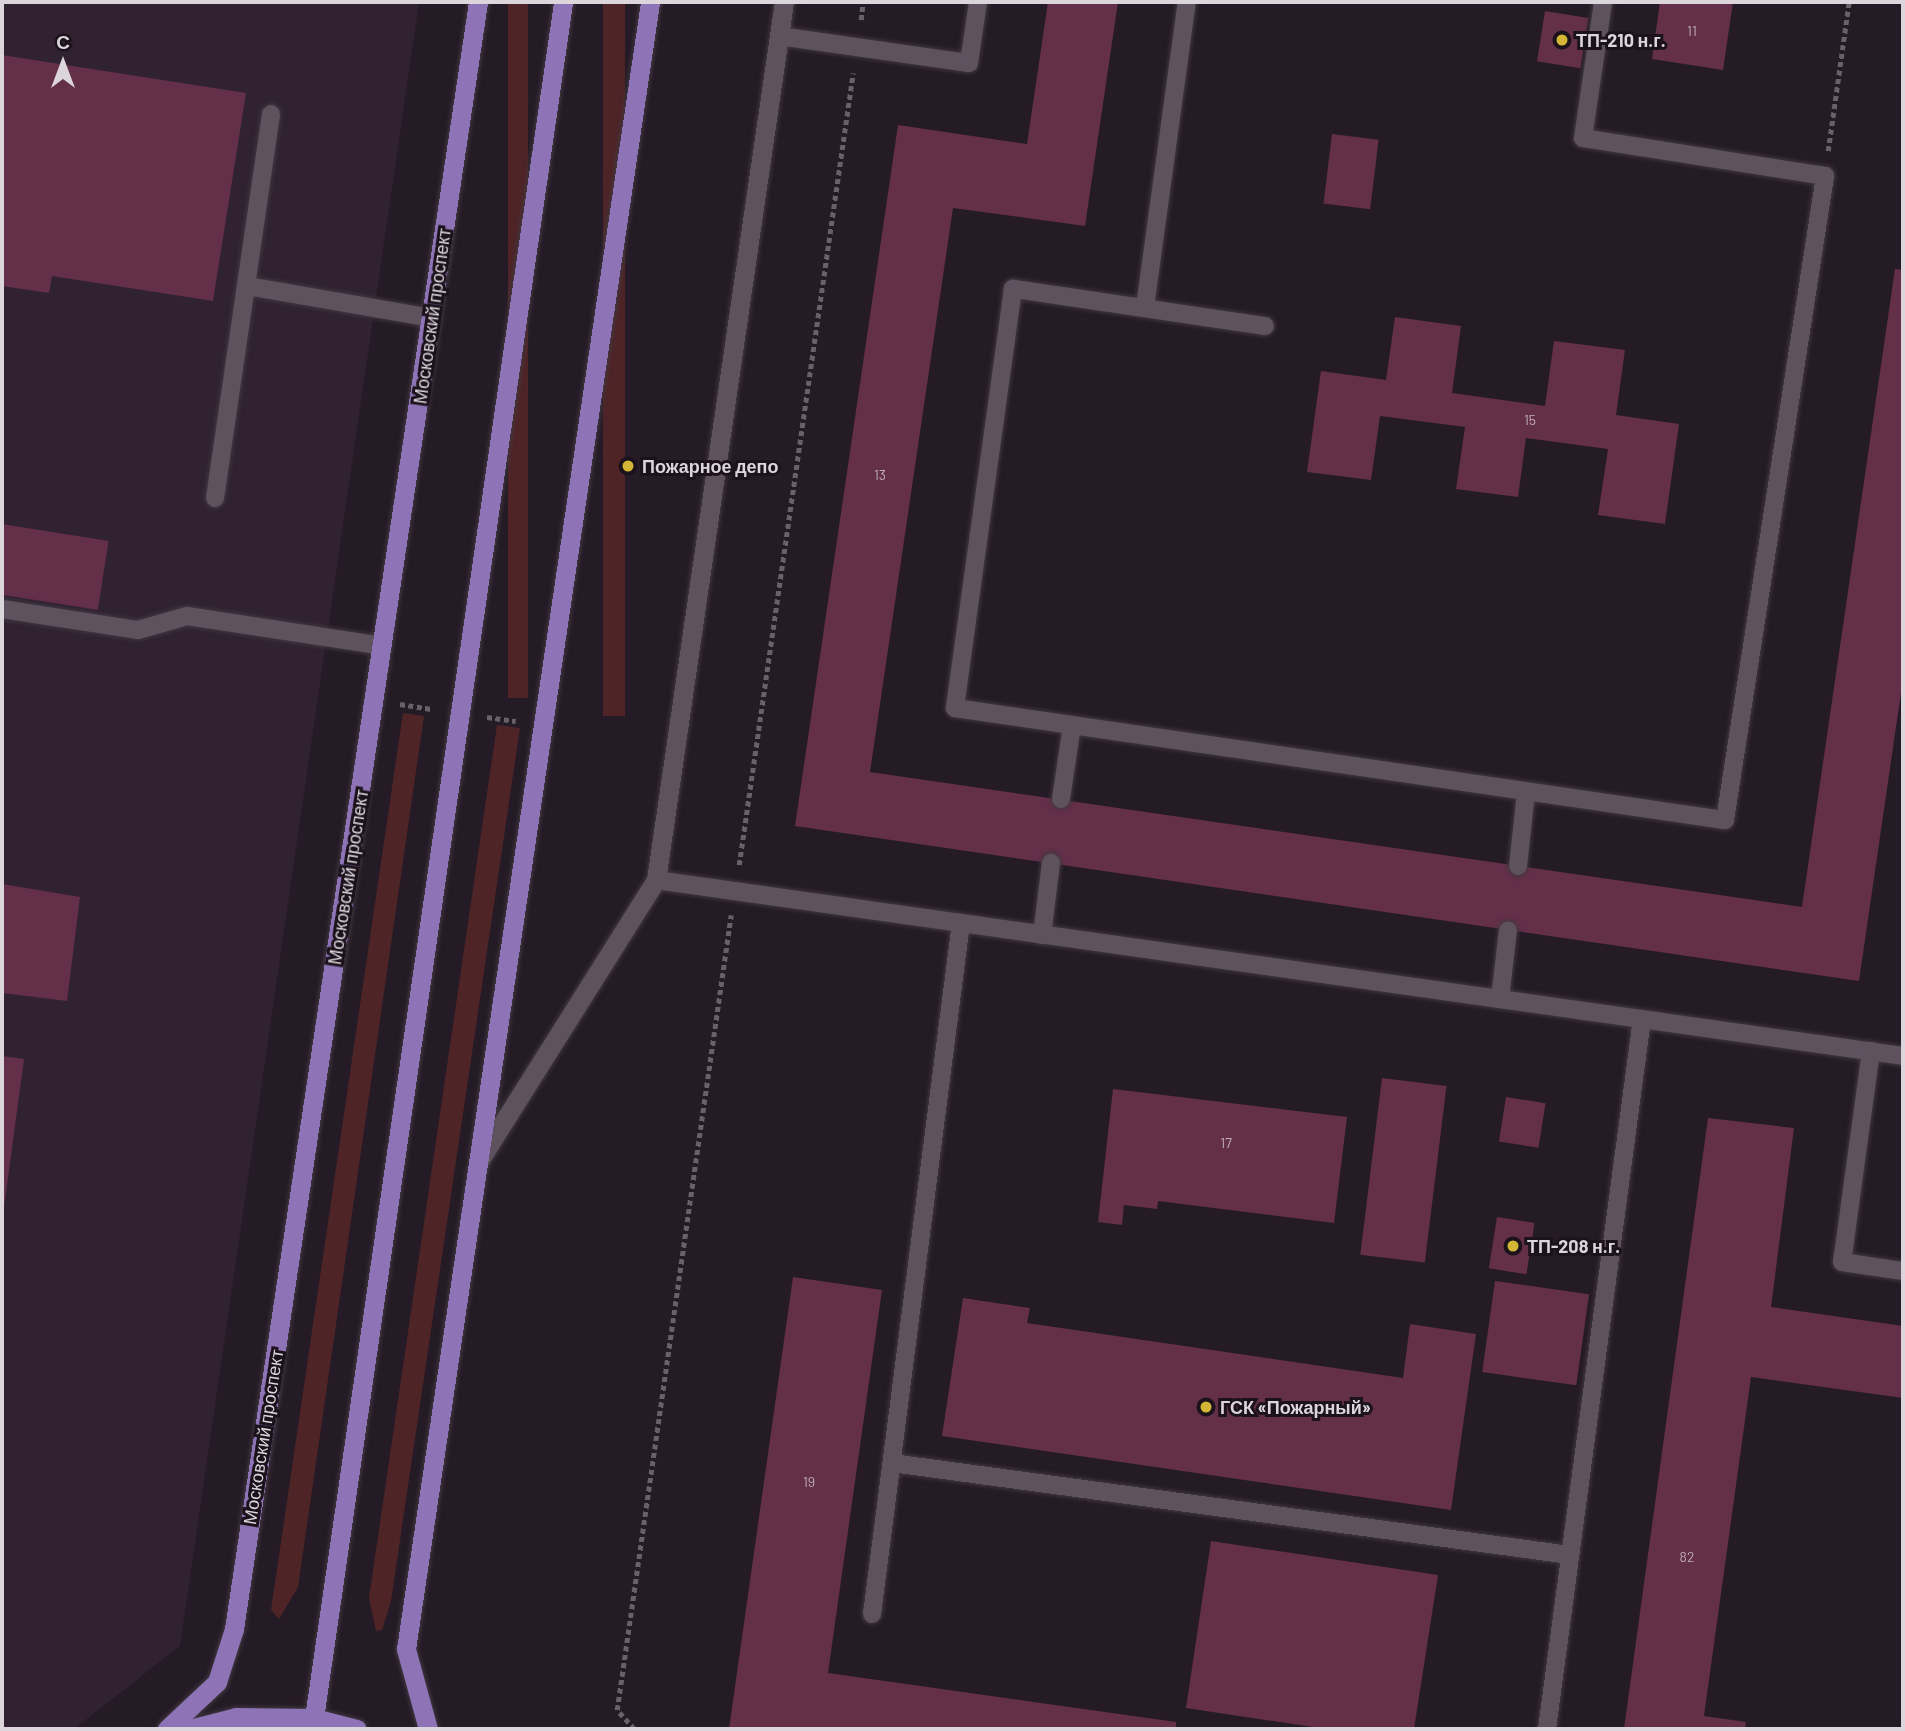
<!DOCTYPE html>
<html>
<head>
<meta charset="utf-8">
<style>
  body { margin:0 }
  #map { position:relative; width:1905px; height:1731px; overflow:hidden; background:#251b26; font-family:Barlow,sans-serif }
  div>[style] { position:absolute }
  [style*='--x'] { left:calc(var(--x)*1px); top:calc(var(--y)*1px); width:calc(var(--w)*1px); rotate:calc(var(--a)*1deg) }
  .built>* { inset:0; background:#302231 }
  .green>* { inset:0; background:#4f2427; transform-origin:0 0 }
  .building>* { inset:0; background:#642f49; transform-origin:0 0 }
  .path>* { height:4.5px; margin-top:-2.25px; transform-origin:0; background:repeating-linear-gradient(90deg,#696069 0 5px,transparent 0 8.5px) }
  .roads { filter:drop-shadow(0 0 2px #3f3840) drop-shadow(0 0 2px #3f3840) }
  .service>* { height:18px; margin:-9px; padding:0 9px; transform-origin:9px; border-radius:9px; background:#5f525f }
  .minor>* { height:19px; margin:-9.5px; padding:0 9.5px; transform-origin:9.5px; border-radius:9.5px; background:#5f525f }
  .primary>* { height:19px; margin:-9.5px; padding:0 9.5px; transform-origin:9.5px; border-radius:9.5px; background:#8e73b6 }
  .dots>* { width:19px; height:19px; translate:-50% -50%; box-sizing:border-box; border:4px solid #1c121c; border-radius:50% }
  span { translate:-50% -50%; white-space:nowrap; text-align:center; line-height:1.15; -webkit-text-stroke:6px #1c121c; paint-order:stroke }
  .number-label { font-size:14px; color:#beacb7 }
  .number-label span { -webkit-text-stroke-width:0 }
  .poi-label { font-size:18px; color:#dcd5dc; font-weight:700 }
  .left { translate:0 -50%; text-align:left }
  .street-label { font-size:18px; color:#dcd5dc }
  .frame { position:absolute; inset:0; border:4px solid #dcd5dc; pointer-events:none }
  .north { position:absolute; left:28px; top:28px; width:70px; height:70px; -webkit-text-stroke:5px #1c121c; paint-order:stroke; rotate:0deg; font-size:19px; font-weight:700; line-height:28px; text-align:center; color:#dcd5dc }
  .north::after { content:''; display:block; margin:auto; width:24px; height:32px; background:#dcd5dc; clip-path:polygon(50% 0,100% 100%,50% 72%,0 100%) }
</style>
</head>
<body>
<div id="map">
  <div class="built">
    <i style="clip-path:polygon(2px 2px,419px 2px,180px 1646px,74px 1729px,2px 1729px)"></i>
  </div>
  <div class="green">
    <i style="left:508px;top:2px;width:20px;height:696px"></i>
    <i style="left:603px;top:2px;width:22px;height:714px"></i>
    <i style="clip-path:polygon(403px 713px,424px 716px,298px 1587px,279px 1619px,271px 1610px)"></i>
    <i style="clip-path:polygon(497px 725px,520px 728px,391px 1601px,382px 1630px,376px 1631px,369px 1598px)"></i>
  </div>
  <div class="building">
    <i style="clip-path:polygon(1048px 2px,1118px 2px,1085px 226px,953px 208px,870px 772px,1802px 907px,1895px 269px,1903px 270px,1903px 679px,1859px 981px,795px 826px,898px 125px,1027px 144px)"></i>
    <i style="clip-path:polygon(1660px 2px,1733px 2px,1723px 70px,1652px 59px)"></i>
    <i style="left:1545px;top:11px;width:44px;height:51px;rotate:9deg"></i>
    <i style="clip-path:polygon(2px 55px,246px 93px,213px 301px,52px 276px,49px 293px,2px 286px)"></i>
    <i style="left:1332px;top:134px;width:47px;height:70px;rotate:7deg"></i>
    <i style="clip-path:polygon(1395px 317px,1461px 326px,1452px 393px,1545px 406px,1554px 341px,1625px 350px,1616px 415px,1679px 424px,1665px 524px,1598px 515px,1608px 449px,1526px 438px,1518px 497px,1456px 489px,1465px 427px,1380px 416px,1371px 480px,1307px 472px,1321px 371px,1386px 380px)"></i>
    <i style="left:2px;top:524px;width:108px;height:70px;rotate:9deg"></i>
    <i style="clip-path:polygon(2px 884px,80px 897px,67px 1001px,2px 993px)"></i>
    <i style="clip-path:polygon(2px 1056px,24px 1059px,3px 1215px,2px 1214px)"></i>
    <i style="left:1382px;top:1078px;width:65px;height:178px;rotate:7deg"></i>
    <i style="clip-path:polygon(1113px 1089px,1347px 1117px,1334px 1223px,1158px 1201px,1157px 1209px,1124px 1205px,1122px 1225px,1098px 1222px)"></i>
    <i style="left:1506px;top:1097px;width:40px;height:45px;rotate:9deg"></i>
    <i style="clip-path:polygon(1708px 1118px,1794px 1128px,1771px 1307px,1903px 1326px,1903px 1398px,1751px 1377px,1704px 1716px,1746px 1722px,1745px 1729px,1624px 1729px)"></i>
    <i style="left:1497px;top:1217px;width:38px;height:52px;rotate:9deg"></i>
    <i style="clip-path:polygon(793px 1277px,882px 1290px,828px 1673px,1176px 1722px,1176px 1729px,729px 1729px)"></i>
    <i style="left:1495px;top:1281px;width:95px;height:92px;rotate:8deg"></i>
    <i style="clip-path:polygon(963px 1298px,1030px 1308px,1027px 1323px,1403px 1378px,1410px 1324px,1476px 1334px,1451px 1510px,942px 1436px)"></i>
    <i style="clip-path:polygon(1211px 1541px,1438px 1575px,1414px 1729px,1326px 1729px,1186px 1708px)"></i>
  </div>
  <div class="path">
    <i style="--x:861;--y:20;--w:18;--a:-84"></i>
    <i style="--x:1828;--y:151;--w:150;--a:-82"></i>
    <i style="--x:400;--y:704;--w:33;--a:9"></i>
    <i style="--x:487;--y:717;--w:29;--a:8"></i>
    <i style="--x:739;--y:865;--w:800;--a:-81.81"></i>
    <i style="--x:634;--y:1729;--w:25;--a:-132"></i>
    <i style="--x:617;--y:1710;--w:803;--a:-81.84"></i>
  </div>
  <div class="roads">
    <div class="service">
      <i style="--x:779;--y:36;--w:192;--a:8.1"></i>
      <i style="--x:969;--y:63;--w:62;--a:-81.6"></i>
      <i style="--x:247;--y:286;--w:188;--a:9.8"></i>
      <i style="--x:1145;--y:307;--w:308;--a:-82.2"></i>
      <i style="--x:1265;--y:326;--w:255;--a:-171.6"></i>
      <i style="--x:1013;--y:289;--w:423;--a:97.9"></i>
      <i style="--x:955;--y:708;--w:778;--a:8.28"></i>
      <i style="--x:1725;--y:820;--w:652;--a:-81.17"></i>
      <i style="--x:1825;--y:176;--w:245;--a:-171.1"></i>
      <i style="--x:1583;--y:138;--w:137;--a:-81.6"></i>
      <i style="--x:215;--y:498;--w:388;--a:-81.7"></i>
      <i style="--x:2;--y:609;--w:138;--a:8.8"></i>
      <i style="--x:138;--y:630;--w:51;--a:-15.9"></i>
      <i style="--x:187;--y:616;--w:198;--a:8.7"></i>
      <i style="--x:1061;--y:799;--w:75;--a:-81.5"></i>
      <i style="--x:1518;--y:866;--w:74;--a:-83.8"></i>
      <i style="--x:656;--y:880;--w:1259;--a:8.03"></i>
      <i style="--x:1042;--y:935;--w:73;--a:-82.9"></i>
      <i style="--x:1500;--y:999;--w:69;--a:-83.4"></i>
      <i style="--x:1871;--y:1051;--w:213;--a:97.8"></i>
      <i style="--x:1842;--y:1262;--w:62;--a:8.4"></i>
      <i style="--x:892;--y:1463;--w:684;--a:7.73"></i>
      <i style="--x:872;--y:1614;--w:697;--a:-82.66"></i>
      <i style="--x:1547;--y:1729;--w:716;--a:-82.38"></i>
    </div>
    <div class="minor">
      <i style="--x:479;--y:1161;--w:332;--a:-57.8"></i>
      <i style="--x:656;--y:880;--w:887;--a:-81.71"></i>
    </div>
    <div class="primary">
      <i style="--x:314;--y:1718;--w:1734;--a:-81.74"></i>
      <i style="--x:167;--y:1729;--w:69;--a:-43.2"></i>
      <i style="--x:217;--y:1682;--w:56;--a:-72.2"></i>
      <i style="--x:234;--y:1629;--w:1645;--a:-81.47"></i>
      <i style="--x:190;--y:1729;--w:48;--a:-14.6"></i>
      <i style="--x:236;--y:1717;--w:78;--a:0.7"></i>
      <i style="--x:314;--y:1718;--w:44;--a:14.3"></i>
      <i style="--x:428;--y:1729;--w:83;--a:-105.4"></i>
      <i style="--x:406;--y:1649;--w:1665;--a:-81.57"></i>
    </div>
  </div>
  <div class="dots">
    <i style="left:1562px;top:40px;background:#d3b635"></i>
    <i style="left:628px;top:466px;background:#d3b635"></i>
    <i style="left:1513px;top:1246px;background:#d3b635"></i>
    <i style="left:1206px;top:1407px;background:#d3b635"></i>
  </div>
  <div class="number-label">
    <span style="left:1692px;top:31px">11</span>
    <span style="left:1530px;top:420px">15</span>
    <span style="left:880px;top:475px">13</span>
    <span style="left:1226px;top:1143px">17</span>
    <span style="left:809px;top:1482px">19</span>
    <span style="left:1687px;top:1557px">82</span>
  </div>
  <div class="poi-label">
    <span class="left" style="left:1576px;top:40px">ТП-210 н.г.</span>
    <span class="left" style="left:642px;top:466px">Пожарное депо</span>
    <span class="left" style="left:1527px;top:1246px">ТП-208 н.г.</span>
    <span class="left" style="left:1220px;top:1407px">ГСК «Пожарный»</span>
  </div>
  <div class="street-label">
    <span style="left:432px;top:316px;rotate:-82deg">Московский проспект</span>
    <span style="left:348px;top:877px;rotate:-81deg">Московский проспект</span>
    <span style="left:263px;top:1437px;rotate:-81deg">Московский проспект</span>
  </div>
  <div class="frame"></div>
  <div class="north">С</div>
</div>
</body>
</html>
